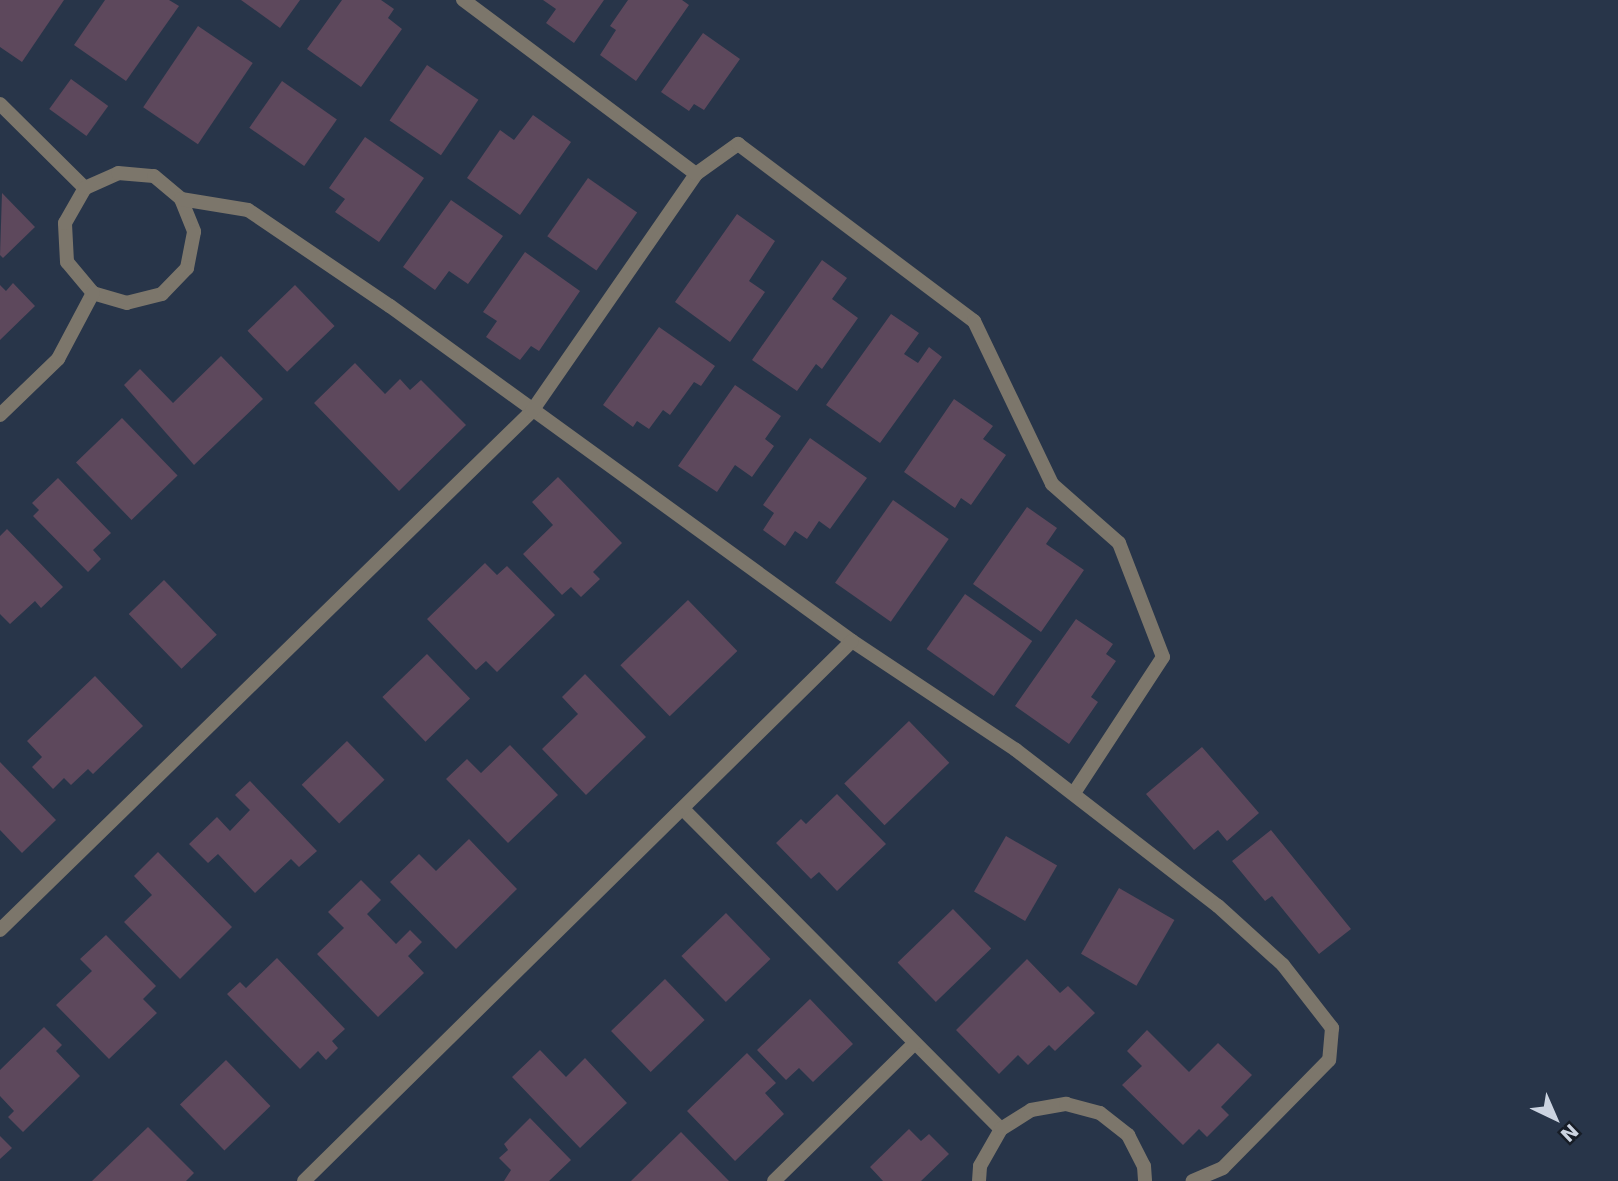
<!DOCTYPE html>
<html>
<head>
<meta charset="utf-8">
<style>
  body { margin:0 }
  #map { position:relative; width:1618px; height:1181px; overflow:hidden; background:#283549; font-family:"DejaVu Sans",sans-serif }
  div>[style] { position:absolute }
  [style*='--x'] { left:calc(var(--x)*1px); top:calc(var(--y)*1px); width:calc(var(--w)*1px); rotate:calc(var(--a)*1deg) }
  .building>* { inset:0; background:#5d485c; transform-origin:0 0 }
  .street>* { height:14px; margin:-7px; padding:0 7px; transform-origin:7px; border-radius:7px; background:#7c766b }
  span { translate:-50% -50%; white-space:nowrap; text-align:center; line-height:1.15; -webkit-text-stroke:7px #161c26; paint-order:stroke }
  .north { position:absolute; left:1520px; top:1083px; width:70px; height:70px; -webkit-text-stroke:5px #161c26; paint-order:stroke; rotate:136deg; font-size:19px; font-weight:700; line-height:28px; text-align:center; color:#ccd4e1 }
  .north::after { content:''; display:block; margin:auto; width:24px; height:32px; background:#ccd4e1; clip-path:polygon(50% 0,100% 100%,50% 72%,0 100%) }
</style>
</head>
<body>
<div id="map">
  <div class="building">
    <i style="clip-path:polygon(0 0,64px 0,22px 62px,0 47px)"></i>
    <i style="clip-path:polygon(105px 0,169px 0,179px 6px,126px 81px,74px 45px)"></i>
    <i style="clip-path:polygon(241px 0,300px 0,280px 28px)"></i>
    <i style="clip-path:polygon(342px 0,381px 0,394px 9px,388px 18px,402px 29px,361px 87px,307px 49px)"></i>
    <i style="clip-path:polygon(543px 0,604px 0,574px 43px,546px 23px,556px 9px)"></i>
    <i style="clip-path:polygon(628px 0,682px 0,689px 5px,636px 81px,600px 55px,616px 30px,610px 26px)"></i>
    <i style="left:198px;top:26px;width:66px;height:98px;rotate:34deg"></i>
    <i style="clip-path:polygon(703px 33px,740px 59px,704px 110px,694px 104px,689px 111px,661px 92px)"></i>
    <i style="left:427px;top:65px;width:62px;height:67px;rotate:34deg"></i>
    <i style="left:71px;top:79px;width:46px;height:37px;rotate:36deg"></i>
    <i style="left:282px;top:81px;width:67px;height:57px;rotate:35deg"></i>
    <i style="clip-path:polygon(533px 115px,571px 142px,520px 215px,467px 178px,500px 130px,514px 140px)"></i>
    <i style="clip-path:polygon(365px 137px,424px 178px,379px 242px,335px 212px,345px 199px,329px 188px)"></i>
    <i style="left:588px;top:178px;width:60px;height:71px;rotate:35deg"></i>
    <i style="clip-path:polygon(2px 193px,35px 227px,3px 258px,0 255px)"></i>
    <i style="clip-path:polygon(451px 200px,503px 236px,468px 284px,449px 271px,435px 290px,403px 267px)"></i>
    <i style="clip-path:polygon(737px 214px,775px 241px,749px 281px,765px 292px,730px 342px,675px 302px)"></i>
    <i style="clip-path:polygon(525px 252px,580px 291px,539px 351px,531px 346px,520px 360px,486px 337px,497px 321px,483px 312px)"></i>
    <i style="clip-path:polygon(822px 260px,847px 278px,832px 299px,858px 318px,822px 369px,816px 364px,797px 391px,752px 360px)"></i>
    <i style="clip-path:polygon(13px 283px,35px 306px,0 340px,0 285px,6px 291px)"></i>
    <i style="left:295px;top:285px;width:57px;height:66px;rotate:46deg"></i>
    <i style="clip-path:polygon(891px 314px,919px 333px,904px 354px,918px 363px,929px 347px,942px 357px,880px 443px,826px 405px)"></i>
    <i style="clip-path:polygon(659px 327px,715px 366px,701px 386px,694px 382px,670px 415px,663px 410px,649px 429px,637px 421px,633px 427px,603px 405px)"></i>
    <i style="clip-path:polygon(221px 356px,263px 399px,194px 465px,124px 385px,140px 369px,173px 403px)"></i>
    <i style="clip-path:polygon(355px 363px,385px 394px,400px 379px,410px 390px,421px 380px,466px 425px,399px 491px,314px 403px)"></i>
    <i style="clip-path:polygon(735px 385px,781px 416px,765px 439px,774px 446px,752px 477px,735px 465px,717px 492px,678px 466px)"></i>
    <i style="clip-path:polygon(954px 399px,993px 426px,983px 439px,1006px 455px,971px 505px,961px 498px,955px 508px,904px 472px)"></i>
    <i style="left:122px;top:418px;width:80px;height:64px;rotate:46deg"></i>
    <i style="clip-path:polygon(810px 438px,867px 478px,830px 529px,819px 521px,807px 539px,795px 531px,785px 546px,763px 530px,774px 513px,763px 505px)"></i>
    <i style="clip-path:polygon(558px 477px,622px 543px,593px 572px,600px 579px,581px 597px,571px 587px,562px 595px,523px 554px,553px 525px,532px 502px)"></i>
    <i style="clip-path:polygon(58px 478px,111px 533px,93px 550px,101px 559px,88px 572px,33px 516px,39px 510px,32px 503px)"></i>
    <i style="left:893px;top:500px;width:68px;height:101px;rotate:35deg"></i>
    <i style="clip-path:polygon(1027px 507px,1057px 528px,1046px 544px,1084px 570px,1041px 632px,973px 584px)"></i>
    <i style="clip-path:polygon(7px 529px,63px 587px,41px 608px,35px 601px,10px 624px,0 614px,0 536px)"></i>
    <i style="clip-path:polygon(485px 563px,497px 575px,507px 566px,555px 615px,497px 672px,486px 661px,476px 670px,427px 619px)"></i>
    <i style="left:164px;top:580px;width:76px;height:49px;rotate:46deg"></i>
    <i style="left:965px;top:594px;width:82px;height:67px;rotate:35deg"></i>
    <i style="left:688px;top:600px;width:71px;height:94px;rotate:46deg"></i>
    <i style="clip-path:polygon(1076px 619px,1113px 644px,1106px 654px,1116px 661px,1091px 697px,1098px 702px,1069px 744px,1015px 706px)"></i>
    <i style="left:427px;top:654px;width:62px;height:62px;rotate:46deg"></i>
    <i style="clip-path:polygon(585px 674px,646px 737px,586px 795px,542px 749px,578px 714px,562px 697px)"></i>
    <i style="clip-path:polygon(95px 676px,143px 726px,93px 774px,88px 769px,71px 785px,64px 778px,53px 789px,32px 767px,42px 757px,27px 741px)"></i>
    <i style="left:909px;top:721px;width:58px;height:90px;rotate:46deg"></i>
    <i style="left:347px;top:741px;width:54px;height:63px;rotate:46deg"></i>
    <i style="clip-path:polygon(510px 745px,558px 795px,508px 843px,446px 779px,467px 759px,481px 773px)"></i>
    <i style="clip-path:polygon(1202px 747px,1259px 813px,1227px 841px,1218px 830px,1194px 850px,1146px 794px)"></i>
    <i style="clip-path:polygon(0 762px,56px 820px,22px 853px,0 830px)"></i>
    <i style="clip-path:polygon(250px 781px,317px 851px,299px 867px,291px 859px,255px 893px,218px 854px,208px 863px,189px 844px,217px 817px,230px 831px,250px 810px,235px 795px)"></i>
    <i style="clip-path:polygon(837px 794px,886px 844px,837px 891px,819px 872px,811px 879px,776px 843px,801px 819px,806px 824px)"></i>
    <i style="clip-path:polygon(1271px 830px,1351px 929px,1319px 954px,1272px 896px,1265px 901px,1232px 861px)"></i>
    <i style="left:1006px;top:836px;width:59px;height:64px;rotate:30deg"></i>
    <i style="clip-path:polygon(469px 839px,517px 889px,456px 949px,390px 882px,419px 854px,436px 871px)"></i>
    <i style="clip-path:polygon(158px 852px,232px 927px,180px 979px,124px 922px,152px 895px,134px 876px)"></i>
    <i style="clip-path:polygon(361px 880px,381px 900px,367px 914px,396px 944px,410px 930px,422px 942px,408px 956px,424px 973px,378px 1017px,317px 954px,344px 928px,328px 912px)"></i>
    <i style="left:1119px;top:888px;width:64px;height:76px;rotate:30deg"></i>
    <i style="left:953px;top:909px;width:55px;height:77px;rotate:46deg"></i>
    <i style="left:726px;top:913px;width:64px;height:62px;rotate:46deg"></i>
    <i style="clip-path:polygon(106px 935px,156px 986px,143px 999px,157px 1013px,109px 1059px,56px 1005px,92px 971px,80px 959px)"></i>
    <i style="clip-path:polygon(277px 958px,345px 1029px,332px 1041px,338px 1048px,326px 1060px,318px 1051px,300px 1069px,227px 994px,240px 982px,246px 988px)"></i>
    <i style="clip-path:polygon(1027px 959px,1060px 993px,1068px 986px,1095px 1013px,1055px 1051px,1049px 1045px,1028px 1065px,1018px 1055px,999px 1074px,956px 1030px)"></i>
    <i style="left:665px;top:979px;width:57px;height:75px;rotate:46deg"></i>
    <i style="clip-path:polygon(810px 999px,853px 1044px,813px 1082px,799px 1068px,786px 1080px,757px 1050px)"></i>
    <i style="clip-path:polygon(44px 1027px,62px 1045px,56px 1051px,80px 1076px,23px 1132px,8px 1117px,14px 1111px,0 1096px,0 1070px)"></i>
    <i style="clip-path:polygon(1147px 1030px,1189px 1072px,1218px 1043px,1252px 1075px,1221px 1107px,1229px 1115px,1207px 1137px,1199px 1129px,1183px 1145px,1122px 1085px,1142px 1066px,1127px 1051px)"></i>
    <i style="clip-path:polygon(540px 1050px,566px 1077px,585px 1058px,627px 1103px,580px 1148px,512px 1077px)"></i>
    <i style="clip-path:polygon(747px 1053px,776px 1083px,765px 1093px,784px 1114px,735px 1161px,687px 1111px)"></i>
    <i style="left:226px;top:1060px;width:64px;height:64px;rotate:46deg"></i>
    <i style="clip-path:polygon(530px 1118px,571px 1160px,549px 1181px,504px 1181px,511px 1170px,499px 1158px,508px 1150px,504px 1144px)"></i>
    <i style="clip-path:polygon(148px 1127px,194px 1173px,186px 1181px,92px 1181px)"></i>
    <i style="clip-path:polygon(909px 1129px,921px 1141px,929px 1134px,949px 1154px,921px 1181px,883px 1181px,870px 1167px)"></i>
    <i style="clip-path:polygon(681px 1132px,729px 1181px,631px 1181px)"></i>
    <i style="clip-path:polygon(0 1136px,12px 1148px,0 1159px)"></i>
  </div>
  <div class="street">
    <i style="--x:0;--y:104;--w:120;--a:44.7"></i>
    <i style="--x:696;--y:174;--w:52;--a:-35.5"></i>
    <i style="--x:738;--y:144;--w:295;--a:36.9"></i>
    <i style="--x:974;--y:321;--w:181;--a:64.4"></i>
    <i style="--x:1052;--y:484;--w:89;--a:41.4"></i>
    <i style="--x:1119;--y:543;--w:122;--a:68.9"></i>
    <i style="--x:1163;--y:657;--w:163;--a:123.2"></i>
    <i style="--x:181;--y:199;--w:35;--a:68"></i>
    <i style="--x:194;--y:232;--w:37;--a:101"></i>
    <i style="--x:187;--y:268;--w:36;--a:134"></i>
    <i style="--x:162;--y:294;--w:36;--a:166"></i>
    <i style="--x:127;--y:303;--w:35;--a:-164"></i>
    <i style="--x:93;--y:293;--w:40;--a:-130"></i>
    <i style="--x:67;--y:262;--w:39;--a:-93"></i>
    <i style="--x:65;--y:223;--w:40;--a:-60.3"></i>
    <i style="--x:85;--y:188;--w:36;--a:-24"></i>
    <i style="--x:118;--y:173;--w:36;--a:5"></i>
    <i style="--x:154;--y:176;--w:35;--a:40"></i>
    <i style="--x:181;--y:199;--w:68;--a:9.3"></i>
    <i style="--x:248;--y:210;--w:171;--a:34.1"></i>
    <i style="--x:390;--y:306;--w:571;--a:35.95"></i>
    <i style="--x:852;--y:641;--w:197;--a:33.6"></i>
    <i style="--x:1016;--y:750;--w:255;--a:37.7"></i>
    <i style="--x:1218;--y:906;--w:88;--a:42.2"></i>
    <i style="--x:1283;--y:965;--w:80;--a:52.1"></i>
    <i style="--x:1332;--y:1028;--w:32;--a:95"></i>
    <i style="--x:1329;--y:1060;--w:151;--a:134.5"></i>
    <i style="--x:1223;--y:1168;--w:33;--a:157"></i>
    <i style="--x:0;--y:415;--w:81;--a:-44"></i>
    <i style="--x:58;--y:359;--w:75;--a:-62.1"></i>
    <i style="--x:683;--y:809;--w:451;--a:45.2"></i>
    <i style="--x:0;--y:930;--w:743;--a:-44.29"></i>
    <i style="--x:532;--y:411;--w:288;--a:-55.3"></i>
    <i style="--x:696;--y:174;--w:291;--a:-143.2"></i>
    <i style="--x:304;--y:1181;--w:769;--a:-44.58"></i>
    <i style="--x:774;--y:1181;--w:196;--a:-44.4"></i>
    <i style="--x:979;--y:1181;--w:15;--a:-86"></i>
    <i style="--x:980;--y:1166;--w:43;--a:-60.4"></i>
    <i style="--x:1001;--y:1129;--w:36;--a:-32"></i>
    <i style="--x:1031;--y:1110;--w:36;--a:-10"></i>
    <i style="--x:1066;--y:1104;--w:35;--a:15"></i>
    <i style="--x:1100;--y:1113;--w:36;--a:38"></i>
    <i style="--x:1128;--y:1135;--w:35;--a:63"></i>
    <i style="--x:1144;--y:1166;--w:15;--a:86"></i>
  </div>
  <div class="north">N</div>
</div>
</body>
</html>
